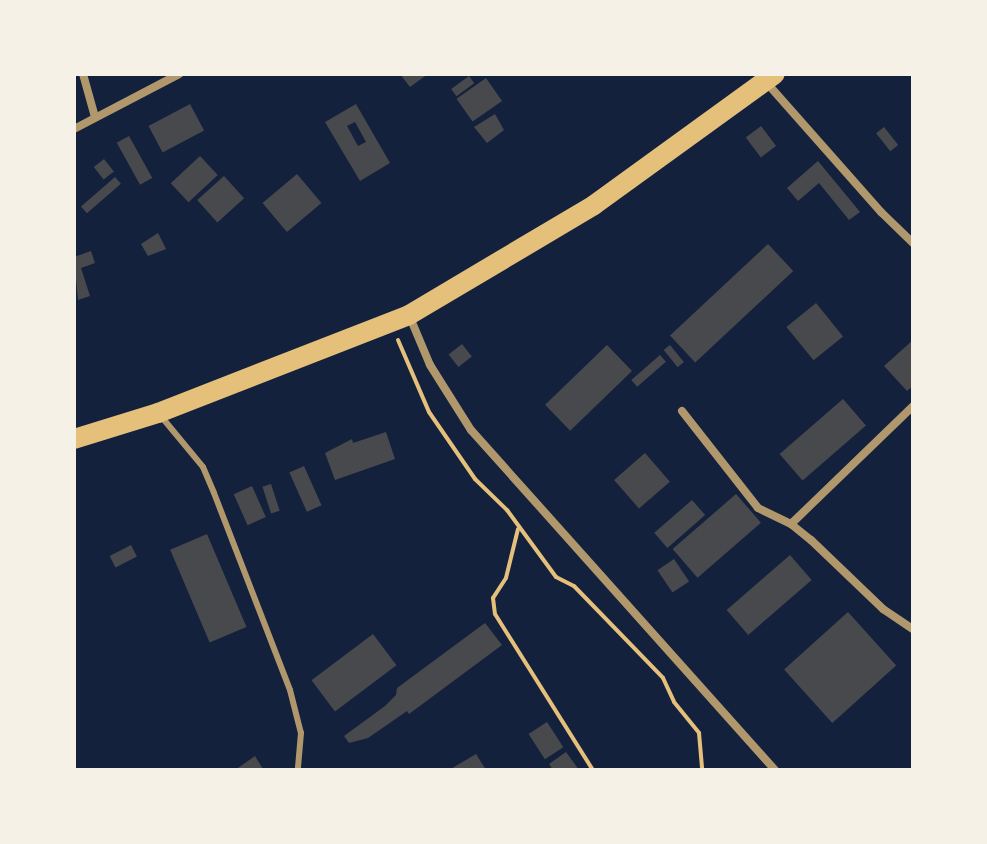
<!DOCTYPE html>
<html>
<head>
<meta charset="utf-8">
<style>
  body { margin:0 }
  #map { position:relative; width:987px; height:844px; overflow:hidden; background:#14213d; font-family:"Fira Sans Condensed",sans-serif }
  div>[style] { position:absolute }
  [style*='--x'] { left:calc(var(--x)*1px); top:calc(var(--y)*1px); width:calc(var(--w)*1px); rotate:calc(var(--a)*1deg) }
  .building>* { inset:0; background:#48494c; transform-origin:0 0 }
  .path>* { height:4px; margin:-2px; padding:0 2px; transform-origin:2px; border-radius:2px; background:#e5c07b }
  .service>* { height:6px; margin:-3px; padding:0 3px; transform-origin:3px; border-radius:3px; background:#b1986c }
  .minor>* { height:8px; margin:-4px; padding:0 4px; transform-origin:4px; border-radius:4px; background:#b1986c }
  .primary>* { height:20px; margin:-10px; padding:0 10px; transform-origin:10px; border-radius:10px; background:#e5c07b }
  span { translate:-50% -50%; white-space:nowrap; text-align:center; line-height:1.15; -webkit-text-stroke:8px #f6f1e7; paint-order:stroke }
  .frame { position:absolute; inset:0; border:76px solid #f6f1e7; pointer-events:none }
</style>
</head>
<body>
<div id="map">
  <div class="building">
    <i style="clip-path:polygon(400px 74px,428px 74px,410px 87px)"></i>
    <i style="left:469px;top:76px;width:9px;height:22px;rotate:54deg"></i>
    <i style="left:486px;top:78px;width:28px;height:36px;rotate:55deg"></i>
    <i style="left:190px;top:104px;width:30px;height:47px;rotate:62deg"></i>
    <i style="clip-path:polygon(evenodd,356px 104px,390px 163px,360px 181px,325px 122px,356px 104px,355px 122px,366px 142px,358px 146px,347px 126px,355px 122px)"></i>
    <i style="clip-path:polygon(495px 114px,504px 130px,487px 143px,474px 127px)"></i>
    <i style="left:761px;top:126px;width:25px;height:19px;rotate:53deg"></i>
    <i style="left:884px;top:127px;width:23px;height:10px;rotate:52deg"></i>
    <i style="left:129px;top:136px;width:48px;height:14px;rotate:61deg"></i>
    <i style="left:200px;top:156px;width:26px;height:40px;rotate:47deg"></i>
    <i style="left:104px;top:159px;width:16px;height:13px;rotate:52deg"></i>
    <i style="clip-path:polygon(818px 161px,860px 212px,849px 220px,819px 183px,798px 201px,787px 188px)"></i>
    <i style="left:297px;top:174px;width:38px;height:45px;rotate:50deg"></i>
    <i style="left:224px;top:176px;width:30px;height:36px;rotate:48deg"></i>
    <i style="left:115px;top:177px;width:9px;height:45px;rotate:49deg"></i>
    <i style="clip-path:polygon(158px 233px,166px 249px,148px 256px,141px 244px)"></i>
    <i style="left:768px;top:244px;width:37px;height:134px;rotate:47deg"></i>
    <i style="clip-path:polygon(91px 251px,95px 263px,81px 268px,90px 296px,78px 300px,74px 257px)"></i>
    <i style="left:816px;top:303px;width:43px;height:38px;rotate:51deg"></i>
    <i style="clip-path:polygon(913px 340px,913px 386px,907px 391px,884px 366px)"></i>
    <i style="left:462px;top:344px;width:16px;height:17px;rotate:52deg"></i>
    <i style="left:607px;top:345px;width:36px;height:86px;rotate:46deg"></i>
    <i style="left:670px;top:345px;width:22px;height:8px;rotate:51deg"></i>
    <i style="left:660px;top:355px;width:9px;height:38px;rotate:49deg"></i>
    <i style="left:843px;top:399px;width:35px;height:84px;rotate:49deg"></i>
    <i style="clip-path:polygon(386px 432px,395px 459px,335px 480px,325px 453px,352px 439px,353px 443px)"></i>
    <i style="left:645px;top:453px;width:38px;height:41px;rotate:49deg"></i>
    <i style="left:304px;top:466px;width:43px;height:16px;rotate:66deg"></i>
    <i style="left:271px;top:484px;width:28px;height:9px;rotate:72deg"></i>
    <i style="left:252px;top:486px;width:34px;height:20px;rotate:66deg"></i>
    <i style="left:736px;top:494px;width:38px;height:84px;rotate:49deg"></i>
    <i style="left:692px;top:500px;width:20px;height:50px;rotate:49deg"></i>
    <i style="left:207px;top:534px;width:101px;height:40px;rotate:67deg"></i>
    <i style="left:131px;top:545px;width:13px;height:24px;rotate:63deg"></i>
    <i style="left:790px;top:555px;width:33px;height:84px;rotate:49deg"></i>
    <i style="left:674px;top:559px;width:27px;height:20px;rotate:56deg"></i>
    <i style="left:848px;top:612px;width:72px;height:86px;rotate:48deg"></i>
    <i style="clip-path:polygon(485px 623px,502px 645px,409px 714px,407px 711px,368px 738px,349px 743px,344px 736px,385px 706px,396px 695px,397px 688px)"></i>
    <i style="left:373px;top:634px;width:39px;height:77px;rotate:53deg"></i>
    <i style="left:547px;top:722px;width:30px;height:22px;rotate:57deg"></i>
    <i style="clip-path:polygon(566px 752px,579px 770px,553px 770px,549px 764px)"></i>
    <i style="clip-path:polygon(476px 754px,486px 770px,449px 770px)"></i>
    <i style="clip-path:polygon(255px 756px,263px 769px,235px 770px)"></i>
  </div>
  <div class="path">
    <i style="--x:398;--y:340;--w:78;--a:66.7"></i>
    <i style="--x:429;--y:412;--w:81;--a:55.5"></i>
    <i style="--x:475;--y:479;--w:45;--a:44.1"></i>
    <i style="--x:507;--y:510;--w:83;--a:53.8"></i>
    <i style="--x:556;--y:577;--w:20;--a:27"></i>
    <i style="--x:574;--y:586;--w:128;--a:45.9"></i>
    <i style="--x:663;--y:678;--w:26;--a:65"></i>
    <i style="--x:674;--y:702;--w:40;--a:51"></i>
    <i style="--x:699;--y:733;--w:37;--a:85"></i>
    <i style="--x:518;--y:529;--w:50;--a:103.8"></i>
    <i style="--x:506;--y:578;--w:24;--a:123"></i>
    <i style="--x:493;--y:598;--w:16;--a:83"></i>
    <i style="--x:495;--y:614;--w:184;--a:57.9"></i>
  </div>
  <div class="service">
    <i style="--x:160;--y:415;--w:67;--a:50.4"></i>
    <i style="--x:203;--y:467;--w:28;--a:67"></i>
    <i style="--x:214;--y:493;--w:211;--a:68.9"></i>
    <i style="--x:290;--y:690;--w:44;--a:75.7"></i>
    <i style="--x:301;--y:733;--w:37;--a:95"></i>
  </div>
  <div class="minor">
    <i style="--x:83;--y:74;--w:45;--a:74.4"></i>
    <i style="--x:766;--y:82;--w:174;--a:48.5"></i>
    <i style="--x:881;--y:212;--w:45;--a:44.1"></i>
    <i style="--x:74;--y:129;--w:119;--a:-27.6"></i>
    <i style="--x:409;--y:315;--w:54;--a:67.2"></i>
    <i style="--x:430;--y:365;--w:77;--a:57.8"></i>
    <i style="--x:471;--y:430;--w:456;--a:48.2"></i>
    <i style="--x:682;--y:411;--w:123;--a:51.9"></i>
    <i style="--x:758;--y:508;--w:37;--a:26"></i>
    <i style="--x:791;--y:524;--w:26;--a:39"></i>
    <i style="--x:811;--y:540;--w:100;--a:43.8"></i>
    <i style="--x:883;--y:609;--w:36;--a:34"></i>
    <i style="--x:791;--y:524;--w:170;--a:-44"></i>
  </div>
  <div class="primary">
    <i style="--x:74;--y:439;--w:88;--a:-17.2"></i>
    <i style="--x:158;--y:413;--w:269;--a:-21.3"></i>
    <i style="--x:409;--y:315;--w:215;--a:-30.7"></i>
    <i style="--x:594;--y:205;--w:223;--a:-35.9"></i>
  </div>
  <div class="frame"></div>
</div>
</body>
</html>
